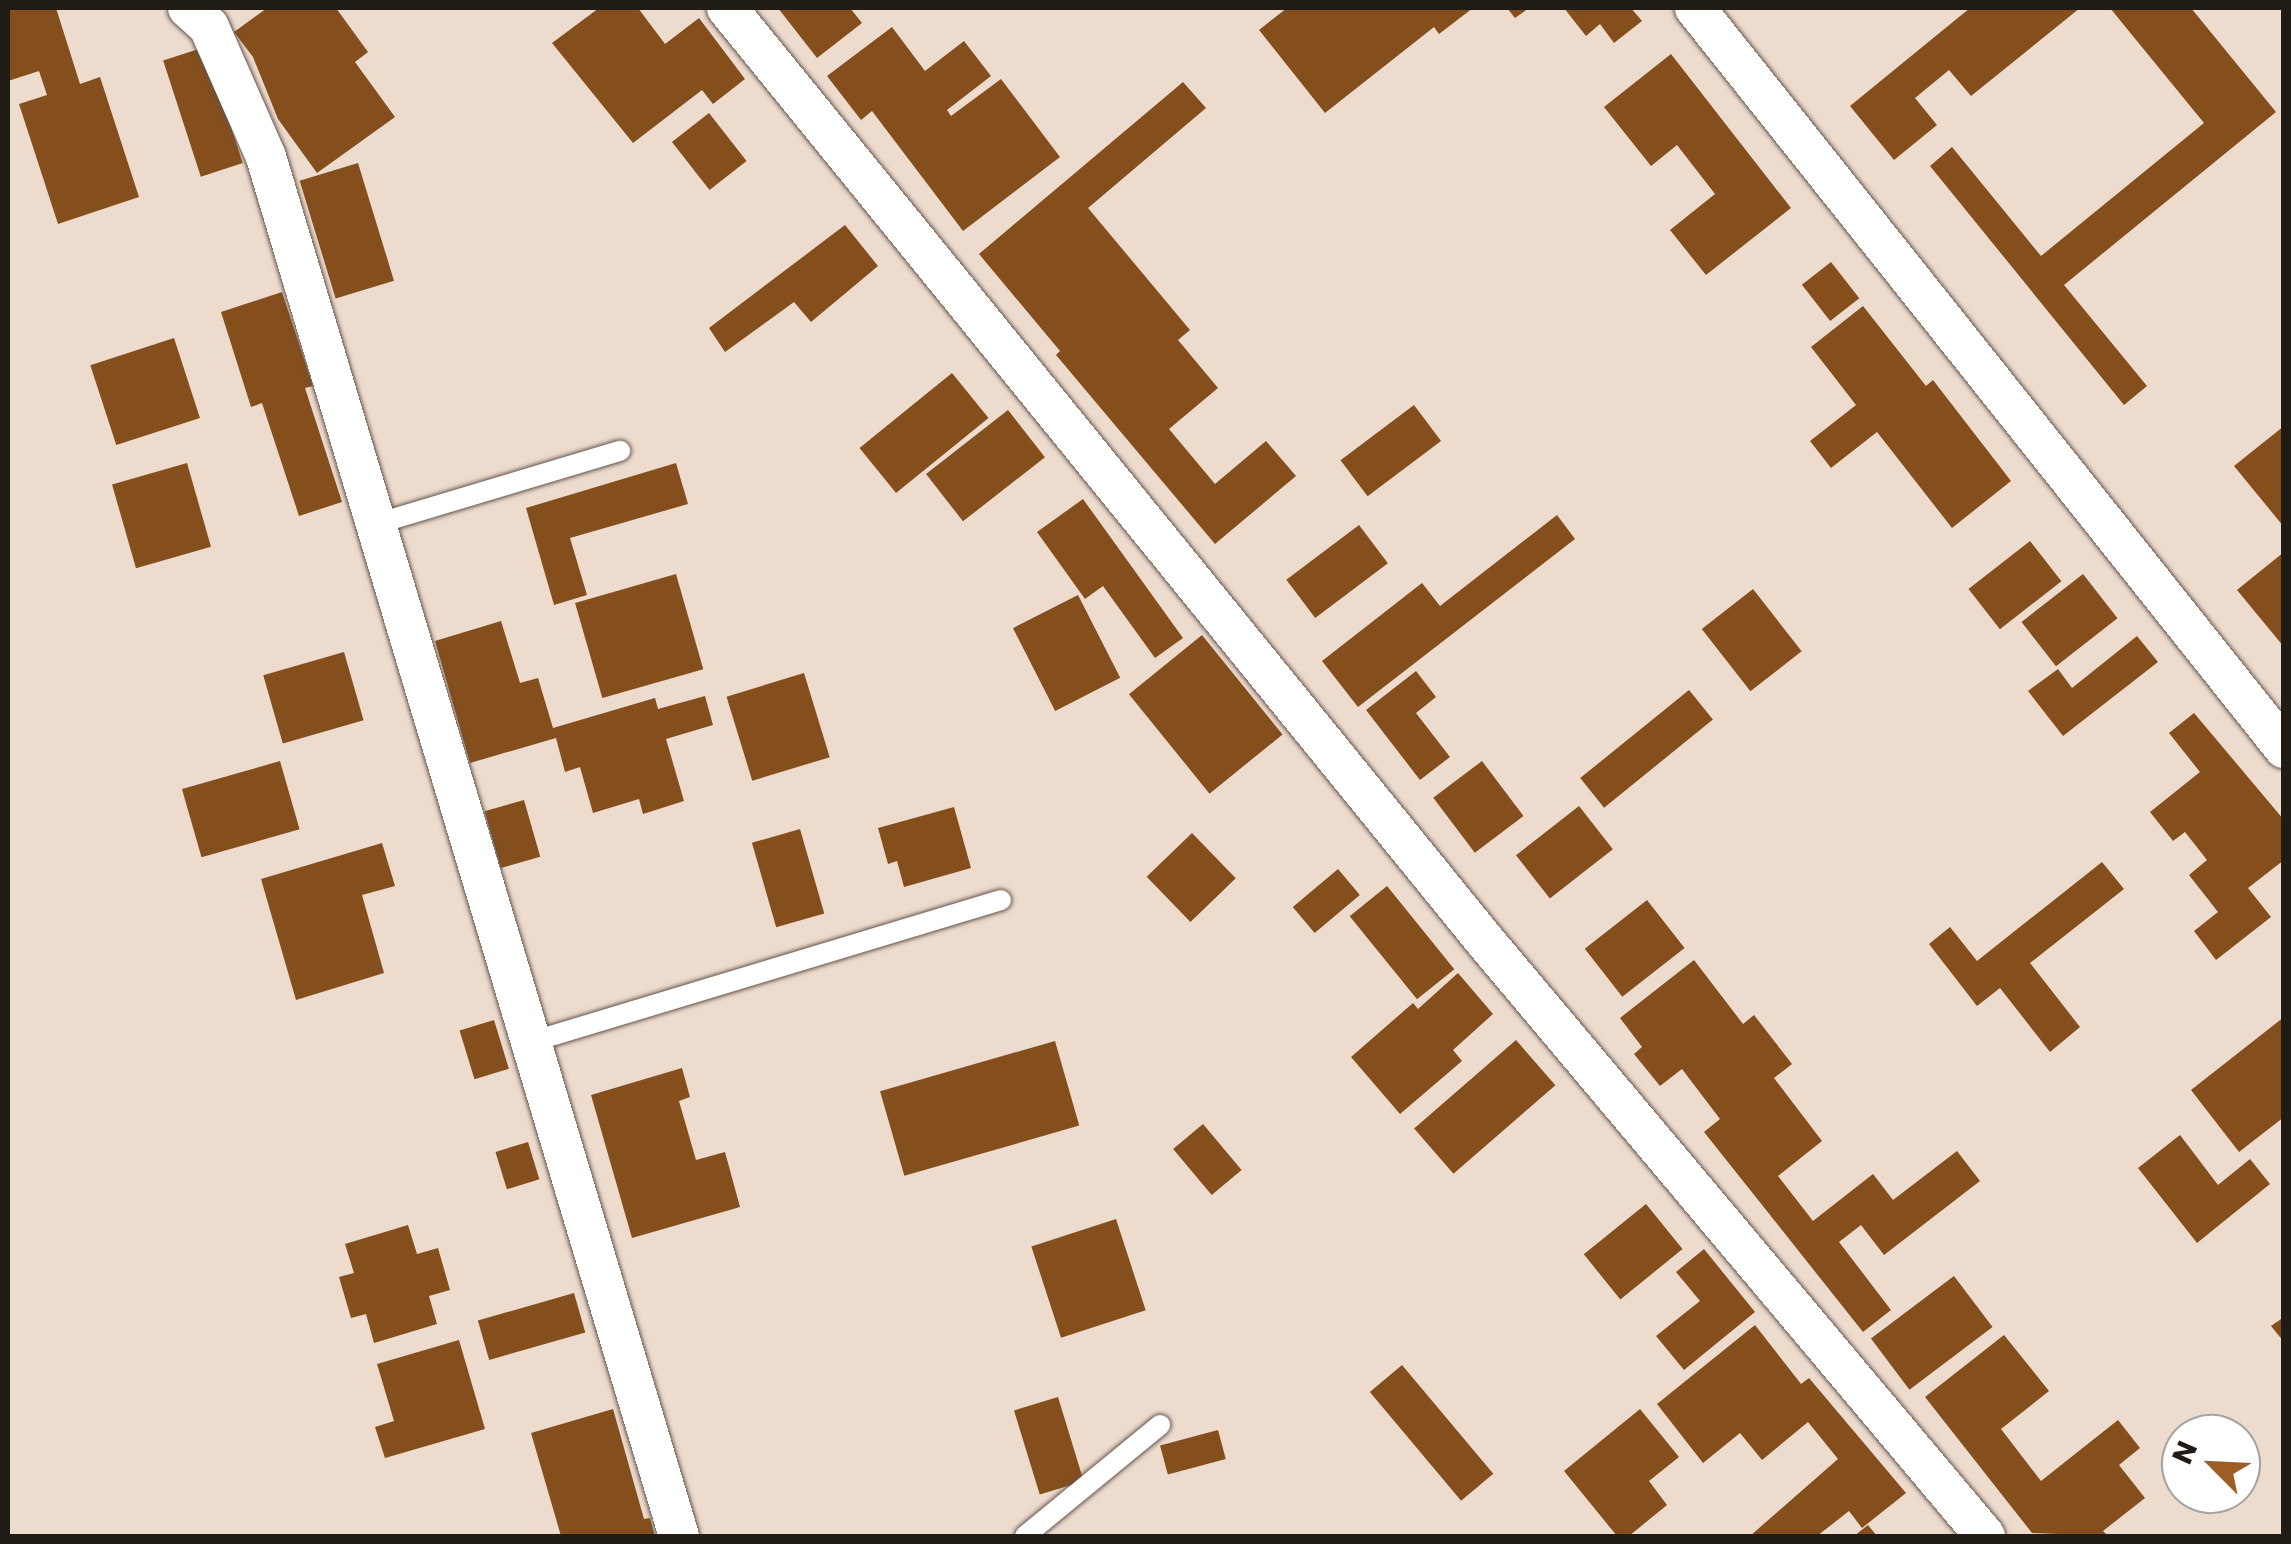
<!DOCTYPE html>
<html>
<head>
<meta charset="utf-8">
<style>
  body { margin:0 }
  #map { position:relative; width:2291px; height:1544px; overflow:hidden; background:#eddbce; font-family:Poppins,sans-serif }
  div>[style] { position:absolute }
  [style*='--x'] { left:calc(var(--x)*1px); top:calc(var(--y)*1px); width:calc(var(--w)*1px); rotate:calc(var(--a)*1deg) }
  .building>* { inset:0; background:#854e1d; transform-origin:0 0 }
  .roads { filter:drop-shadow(0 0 2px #65554a) drop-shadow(0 0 2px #65554a) }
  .service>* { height:20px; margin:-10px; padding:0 10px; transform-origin:10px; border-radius:10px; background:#fff }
  .minor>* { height:40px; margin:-20px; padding:0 20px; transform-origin:20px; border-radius:20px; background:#fff }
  span { translate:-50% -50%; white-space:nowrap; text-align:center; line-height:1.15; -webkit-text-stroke:10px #fff; paint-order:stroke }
  .frame { position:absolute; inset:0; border:10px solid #211b16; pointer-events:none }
  .north { position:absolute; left:2161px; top:1414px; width:100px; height:100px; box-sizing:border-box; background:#fff; border:2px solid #a6a4a2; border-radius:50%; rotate:294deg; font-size:28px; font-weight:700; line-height:40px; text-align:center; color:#211b16 }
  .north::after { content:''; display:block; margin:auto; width:35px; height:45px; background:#9d5d25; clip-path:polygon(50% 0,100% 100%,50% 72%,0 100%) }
</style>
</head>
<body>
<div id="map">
  <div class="building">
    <i style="clip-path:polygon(8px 8px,56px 8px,80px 84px,100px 77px,139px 197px,58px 224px,19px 104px,47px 95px,39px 71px,8px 81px)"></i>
    <i style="clip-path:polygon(267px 8px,336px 8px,368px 52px,355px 62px,395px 117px,317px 173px,278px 119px,253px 57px,234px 32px)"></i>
    <i style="clip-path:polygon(599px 8px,638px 8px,665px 44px,699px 18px,745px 79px,713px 104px,702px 90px,633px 143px,552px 43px)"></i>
    <i style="clip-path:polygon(778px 8px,850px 8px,862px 23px,817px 58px)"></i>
    <i style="clip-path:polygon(1287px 8px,1473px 8px,1439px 34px,1434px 27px,1325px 113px,1259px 30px)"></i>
    <i style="clip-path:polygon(1507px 8px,1529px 8px,1515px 18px)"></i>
    <i style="clip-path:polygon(1564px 8px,1631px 8px,1642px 21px,1614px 43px,1600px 24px,1586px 36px)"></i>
    <i style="clip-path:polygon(1970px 8px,2080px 8px,1971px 96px,1949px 70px,1915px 98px,1937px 125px,1894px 160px,1850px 106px)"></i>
    <i style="clip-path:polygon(2110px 8px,2191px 8px,2276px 112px,2064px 285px,2147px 386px,2124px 405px,1930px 166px,1952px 147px,2041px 256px,2204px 123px)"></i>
    <i style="clip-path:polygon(892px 27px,925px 71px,964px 41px,991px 76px,947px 110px,951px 116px,1001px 79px,1060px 157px,963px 231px,872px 111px,861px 120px,827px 76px)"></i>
    <i style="left:205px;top:47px;width:122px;height:44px;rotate:72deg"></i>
    <i style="clip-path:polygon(1671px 54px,1791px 208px,1706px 275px,1670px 230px,1715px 194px,1677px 145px,1651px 166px,1604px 107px)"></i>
    <i style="clip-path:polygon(1183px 82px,1206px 108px,1088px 208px,1190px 330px,1178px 340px,1218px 388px,1169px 429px,1215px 484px,1266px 441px,1296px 476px,1215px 544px,1056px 355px,1060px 351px,979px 254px)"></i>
    <i style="left:709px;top:113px;width:61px;height:47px;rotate:52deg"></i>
    <i style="left:358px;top:163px;width:123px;height:61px;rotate:73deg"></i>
    <i style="clip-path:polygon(845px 225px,878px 266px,811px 322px,794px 302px,725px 352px,709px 328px)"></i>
    <i style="left:1831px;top:262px;width:46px;height:37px;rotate:52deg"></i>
    <i style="clip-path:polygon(282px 292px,313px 386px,305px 388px,342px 502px,299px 516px,262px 403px,251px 407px,221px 312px)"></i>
    <i style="clip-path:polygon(1863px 306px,1926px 386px,1933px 380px,2011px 481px,1952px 528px,1877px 432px,1831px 468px,1810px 441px,1856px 405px,1811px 347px)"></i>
    <i style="left:174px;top:338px;width:84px;height:88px;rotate:72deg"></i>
    <i style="left:952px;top:373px;width:58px;height:119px;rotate:51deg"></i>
    <i style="left:1414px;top:405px;width:45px;height:92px;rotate:53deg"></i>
    <i style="left:1008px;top:410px;width:60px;height:104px;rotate:52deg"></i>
    <i style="clip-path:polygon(2284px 426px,2284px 527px,2234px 466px)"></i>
    <i style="left:187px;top:463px;width:87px;height:78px;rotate:74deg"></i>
    <i style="clip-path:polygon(676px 463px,688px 504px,570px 538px,587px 595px,554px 605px,526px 508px)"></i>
    <i style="clip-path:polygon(1083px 499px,1183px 638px,1155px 658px,1103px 586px,1085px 599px,1037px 532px)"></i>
    <i style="clip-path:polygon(1557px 515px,1575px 539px,1358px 707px,1322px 661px,1422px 583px,1440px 606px)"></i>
    <i style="left:1359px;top:525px;width:48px;height:91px;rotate:53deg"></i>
    <i style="left:2030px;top:541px;width:51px;height:78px;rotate:52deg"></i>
    <i style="clip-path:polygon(2284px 552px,2284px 647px,2237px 590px)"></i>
    <i style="left:676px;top:574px;width:99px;height:105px;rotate:74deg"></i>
    <i style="left:2083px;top:574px;width:56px;height:78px;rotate:52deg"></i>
    <i style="left:1753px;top:589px;width:79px;height:65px;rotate:52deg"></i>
    <i style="left:1078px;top:595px;width:93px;height:73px;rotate:63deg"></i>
    <i style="clip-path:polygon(501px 621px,520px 683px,538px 678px,553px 728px,655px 698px,658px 709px,705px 696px,713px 725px,666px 739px,684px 801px,643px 814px,639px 799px,593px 813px,580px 767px,565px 772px,556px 738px,470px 763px,435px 641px)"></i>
    <i style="left:1202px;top:635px;width:128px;height:94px;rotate:51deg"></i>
    <i style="clip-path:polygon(2137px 636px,2158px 662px,2063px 736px,2028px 691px,2058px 669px,2072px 688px)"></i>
    <i style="left:344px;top:652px;width:71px;height:84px;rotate:74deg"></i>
    <i style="clip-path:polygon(1416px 671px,1436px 697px,1416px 713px,1450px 757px,1420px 780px,1366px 710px)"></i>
    <i style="left:804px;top:673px;width:88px;height:81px;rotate:73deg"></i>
    <i style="left:1689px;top:690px;width:38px;height:140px;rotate:51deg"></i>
    <i style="clip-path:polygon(2194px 713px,2284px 820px,2284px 860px,2248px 888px,2271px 917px,2216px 960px,2194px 931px,2218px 912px,2189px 875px,2207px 860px,2185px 832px,2173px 841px,2150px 812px,2200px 772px,2169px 733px)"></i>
    <i style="left:280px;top:761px;width:71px;height:102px;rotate:74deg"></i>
    <i style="left:1482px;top:761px;width:69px;height:61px;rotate:53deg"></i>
    <i style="left:524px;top:800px;width:59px;height:41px;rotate:74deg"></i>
    <i style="left:1579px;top:806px;width:55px;height:80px;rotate:52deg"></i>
    <i style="clip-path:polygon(954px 807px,971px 868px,904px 887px,897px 861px,888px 864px,878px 828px)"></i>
    <i style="left:800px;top:829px;width:88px;height:50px;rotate:74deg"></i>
    <i style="left:1192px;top:833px;width:63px;height:63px;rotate:46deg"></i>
    <i style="clip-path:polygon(382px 843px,395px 886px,362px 895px,384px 973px,296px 1000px,261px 879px)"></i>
    <i style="clip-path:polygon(2102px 862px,2124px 889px,2030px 963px,2080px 1027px,2050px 1052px,2000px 988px,1977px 1006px,1929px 944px,1950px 927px,1977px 961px)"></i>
    <i style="left:1338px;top:869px;width:34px;height:59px;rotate:50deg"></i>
    <i style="left:1387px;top:886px;width:107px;height:48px;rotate:51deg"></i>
    <i style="left:1647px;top:900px;width:61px;height:79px;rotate:52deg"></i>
    <i style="clip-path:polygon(1694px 960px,1743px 1024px,1754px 1015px,1792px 1064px,1774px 1078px,1822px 1141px,1778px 1176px,1813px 1221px,1873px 1174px,1893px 1200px,1957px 1151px,1980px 1181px,1884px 1255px,1861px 1225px,1839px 1242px,1891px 1310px,1863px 1332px,1704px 1132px,1720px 1119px,1682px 1069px,1660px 1086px,1634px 1054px,1642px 1047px,1620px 1018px)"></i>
    <i style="clip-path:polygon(1458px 973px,1493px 1014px,1453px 1050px,1462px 1061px,1400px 1114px,1351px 1057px,1413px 1003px,1418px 1009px)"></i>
    <i style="clip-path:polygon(2284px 1017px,2284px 1117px,2239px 1152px,2191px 1090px)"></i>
    <i style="left:494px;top:1020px;width:51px;height:36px;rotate:73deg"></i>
    <i style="left:1516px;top:1040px;width:60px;height:135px;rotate:49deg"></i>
    <i style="left:1055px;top:1041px;width:88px;height:182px;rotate:74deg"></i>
    <i style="clip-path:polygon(682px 1068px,690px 1097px,679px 1101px,696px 1160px,725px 1152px,740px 1207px,632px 1238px,591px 1095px)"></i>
    <i style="left:1203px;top:1124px;width:60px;height:39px;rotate:50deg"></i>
    <i style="clip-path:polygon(2180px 1135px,2218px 1185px,2250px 1159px,2270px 1184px,2197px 1243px,2138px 1168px)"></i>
    <i style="left:528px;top:1142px;width:39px;height:34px;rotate:73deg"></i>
    <i style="left:1646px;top:1204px;width:58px;height:80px;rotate:51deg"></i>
    <i style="left:1116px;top:1219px;width:96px;height:89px;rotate:72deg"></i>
    <i style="clip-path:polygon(408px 1225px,417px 1254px,438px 1248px,450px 1290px,429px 1296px,437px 1324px,374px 1343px,366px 1314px,351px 1318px,339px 1277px,354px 1273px,345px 1244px)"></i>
    <i style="clip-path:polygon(1704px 1249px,1755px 1312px,1684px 1370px,1656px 1336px,1700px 1301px,1676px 1272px)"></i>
    <i style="left:1954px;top:1276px;width:64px;height:104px;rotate:53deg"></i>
    <i style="left:574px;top:1293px;width:41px;height:100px;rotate:74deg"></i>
    <i style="clip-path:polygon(2284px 1317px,2284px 1342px,2271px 1326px)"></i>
    <i style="clip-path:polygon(1755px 1325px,1801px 1384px,1809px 1378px,1906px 1493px,1862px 1528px,1849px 1511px,1817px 1536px,1750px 1536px,1838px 1459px,1808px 1422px,1762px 1460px,1740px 1433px,1703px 1463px,1657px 1404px)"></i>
    <i style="clip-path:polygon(2004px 1335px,2049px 1391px,2001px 1429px,2041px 1481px,2118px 1420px,2140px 1448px,2119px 1465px,2145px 1498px,2103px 1531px,2108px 1536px,2032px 1533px,1925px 1397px)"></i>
    <i style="clip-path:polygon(459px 1340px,485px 1429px,385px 1458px,375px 1427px,394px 1421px,377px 1364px)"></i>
    <i style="left:1402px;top:1365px;width:142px;height:42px;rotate:50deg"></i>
    <i style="left:1058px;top:1397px;width:88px;height:46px;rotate:73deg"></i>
    <i style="clip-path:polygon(613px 1409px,644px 1519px,650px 1518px,655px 1536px,561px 1536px,531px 1433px)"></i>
    <i style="clip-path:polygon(1640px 1409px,1679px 1457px,1649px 1481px,1667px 1505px,1629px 1536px,1617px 1536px,1564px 1471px)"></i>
    <i style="left:1218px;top:1430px;width:30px;height:60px;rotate:75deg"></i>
    <i style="clip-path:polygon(1868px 1525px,1877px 1536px,1854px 1536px)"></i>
  </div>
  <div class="roads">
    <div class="service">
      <i style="--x:376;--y:524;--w:255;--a:-16.7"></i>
      <i style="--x:531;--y:1042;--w:491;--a:-16.8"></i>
      <i style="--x:1025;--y:1536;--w:175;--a:-39.4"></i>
    </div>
    <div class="minor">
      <i style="--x:188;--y:8;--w:28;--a:42"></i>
      <i style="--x:209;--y:27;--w:142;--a:66.3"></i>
      <i style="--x:266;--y:157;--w:1440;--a:73.33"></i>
      <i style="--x:727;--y:8;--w:1202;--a:50.91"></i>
      <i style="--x:1485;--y:941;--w:777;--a:49.96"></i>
      <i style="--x:1695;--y:8;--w:946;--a:51.48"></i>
    </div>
  </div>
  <div class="frame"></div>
  <div class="north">N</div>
</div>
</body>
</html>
